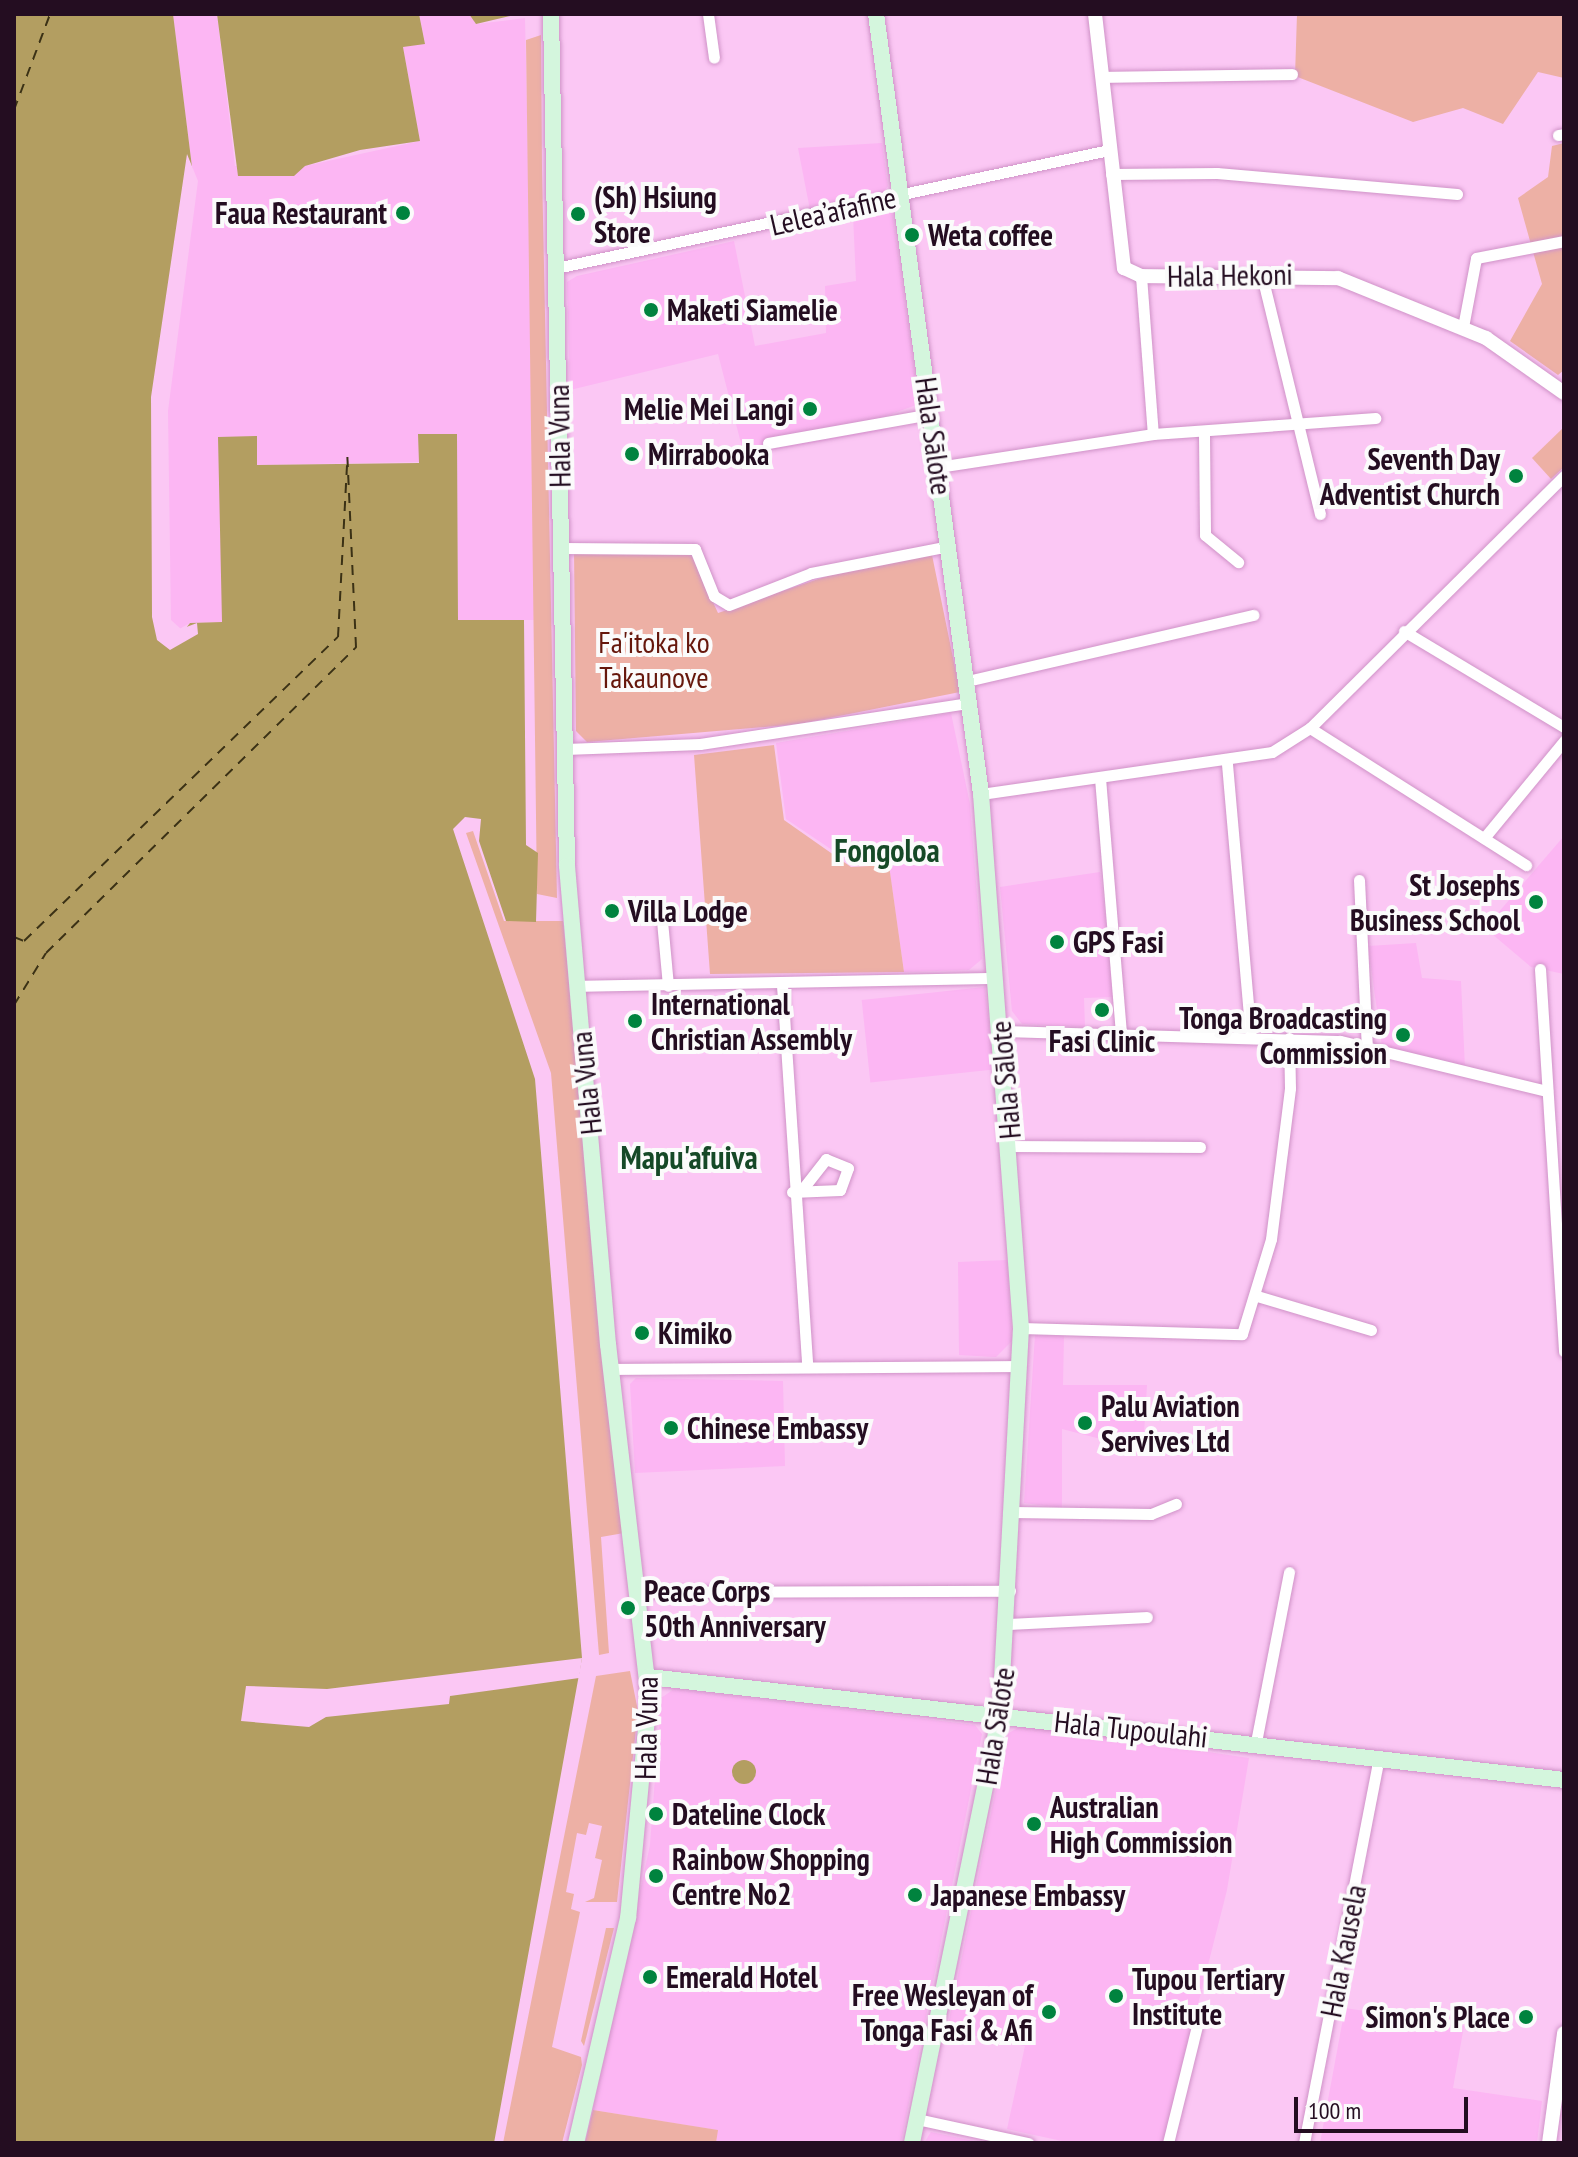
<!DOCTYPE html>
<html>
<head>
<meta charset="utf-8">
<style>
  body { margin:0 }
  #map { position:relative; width:1578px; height:2157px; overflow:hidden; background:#fbc7f4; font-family:"PT Sans Narrow",sans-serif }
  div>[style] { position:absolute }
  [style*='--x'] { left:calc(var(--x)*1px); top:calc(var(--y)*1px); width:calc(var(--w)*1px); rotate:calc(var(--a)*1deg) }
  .built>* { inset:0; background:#fcb6f3; transform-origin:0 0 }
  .green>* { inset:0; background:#edb0a5 }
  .water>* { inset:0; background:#b39e61 }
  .round { border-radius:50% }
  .pier>* { inset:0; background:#fbc7f4 }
  .ferry>* { height:2px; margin-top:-1px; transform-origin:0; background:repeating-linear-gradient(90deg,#3b3115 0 10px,transparent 0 18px) }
  .roads { filter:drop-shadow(0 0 2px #cf92c7) drop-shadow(0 0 2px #cf92c7) }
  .minor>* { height:11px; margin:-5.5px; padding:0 5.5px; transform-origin:5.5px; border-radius:5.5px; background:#fff }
  .tertiary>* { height:14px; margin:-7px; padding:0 7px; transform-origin:7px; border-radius:7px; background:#fff }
  .secondary>* { height:16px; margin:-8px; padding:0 8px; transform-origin:8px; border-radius:8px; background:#d4f6dd }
  .dots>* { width:22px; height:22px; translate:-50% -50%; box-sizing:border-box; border:4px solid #fbfbfb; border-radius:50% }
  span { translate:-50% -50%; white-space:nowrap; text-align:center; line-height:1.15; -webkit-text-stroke:8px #fbfbfb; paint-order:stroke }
  .poi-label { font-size:30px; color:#240d21; font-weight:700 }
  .left { translate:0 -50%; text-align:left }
  .right { translate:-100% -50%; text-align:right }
  .street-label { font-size:30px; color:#240d21 }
  .park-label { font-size:30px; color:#66170c }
  .neighbourhood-label { font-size:32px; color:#164927; font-weight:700 }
  .frame { position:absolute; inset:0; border:16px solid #240d21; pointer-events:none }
  .scale { position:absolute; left:1294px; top:2097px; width:174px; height:36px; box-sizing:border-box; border:4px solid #240d21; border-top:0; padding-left:10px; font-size:24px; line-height:28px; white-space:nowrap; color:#240d21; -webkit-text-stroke:6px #fbfbfb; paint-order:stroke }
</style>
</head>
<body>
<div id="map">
  <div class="built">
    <i style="clip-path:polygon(173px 14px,217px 14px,235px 166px,305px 166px,420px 141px,403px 47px,425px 43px,419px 14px,469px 14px,477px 24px,525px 18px,538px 620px,458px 620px,457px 434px,419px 434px,420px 462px,256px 465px,222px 622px,190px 623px,174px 632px,167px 620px,164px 411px,193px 175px)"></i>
    <i style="clip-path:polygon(882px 143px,888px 186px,880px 196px,810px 210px,798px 148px)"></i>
    <i style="clip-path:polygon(885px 206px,892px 210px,919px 404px,883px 417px,886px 430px,744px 455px,718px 354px,570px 390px,567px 282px,577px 276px,734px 241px,755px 346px,826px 333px,825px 286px,856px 281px,853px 215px)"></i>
    <i style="clip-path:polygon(951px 713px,970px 804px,982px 959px,969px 970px,904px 972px,889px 866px,853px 864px,786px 819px,776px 743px)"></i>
    <i style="clip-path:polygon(1564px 836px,1564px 974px,1531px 967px,1485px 928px)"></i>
    <i style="clip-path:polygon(1100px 872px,1115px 997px,1084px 998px,1085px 1027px,1022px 1024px,1012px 1011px,1000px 887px)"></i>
    <i style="clip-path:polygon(1416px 943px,1422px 978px,1461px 981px,1465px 1068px,1382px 1046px,1368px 946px)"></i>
    <i style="left:985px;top:987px;width:83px;height:124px;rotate:84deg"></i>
    <i style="clip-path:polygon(1007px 1260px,1012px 1341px,996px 1357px,959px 1355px,958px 1262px)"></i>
    <i style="clip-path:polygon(1035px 1335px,1064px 1336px,1063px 1385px,1147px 1385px,1143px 1450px,1062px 1429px,1062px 1508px,1024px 1503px)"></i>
    <i style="clip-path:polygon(636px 1378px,783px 1381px,785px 1466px,635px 1473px,630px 1384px)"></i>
    <i style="clip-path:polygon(674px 1689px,975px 1725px,982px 1734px,901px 2143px,716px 2143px,717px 2130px,593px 2110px,650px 1845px,661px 1698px)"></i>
    <i style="clip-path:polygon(1023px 1725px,1249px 1758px,1227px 1890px,1163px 2143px,1071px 2143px,1007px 2129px,1025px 2046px,947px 2030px,1007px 1734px)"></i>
    <i style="clip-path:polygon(1345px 2008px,1464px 2026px,1453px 2088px,1542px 2101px,1537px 2143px,1320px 2143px)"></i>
    <i style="clip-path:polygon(931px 2132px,983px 2143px,924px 2143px)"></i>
  </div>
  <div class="green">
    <i style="clip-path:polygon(1297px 14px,1564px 14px,1564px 78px,1538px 72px,1503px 124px,1463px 108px,1413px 122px,1295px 76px)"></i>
    <i style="clip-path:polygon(541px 35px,542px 169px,557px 898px,537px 894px,526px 40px)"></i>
    <i style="clip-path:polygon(1564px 143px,1564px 370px,1558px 375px,1510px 341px,1542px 284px,1518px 198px,1548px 177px,1552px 146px)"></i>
    <i style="clip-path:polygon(1564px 427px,1564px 467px,1551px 479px,1532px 458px)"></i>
    <i style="clip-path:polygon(689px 550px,718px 613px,848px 569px,932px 555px,960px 692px,799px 724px,587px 742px,576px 731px,574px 551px)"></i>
    <i style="clip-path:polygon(774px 745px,784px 820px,851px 867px,889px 865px,904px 972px,710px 974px,694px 755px)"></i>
    <i style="clip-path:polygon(473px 831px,504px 921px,563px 921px,624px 1533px,601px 1537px,609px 1653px,599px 1655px,551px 1073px,466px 833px)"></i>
    <i style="clip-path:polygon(630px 1671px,638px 1711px,617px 1902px,585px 1902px,594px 1898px,602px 1860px,595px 1858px,602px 1826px,589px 1823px,586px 1835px,577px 1833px,566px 1892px,574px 1894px,571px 1909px,580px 1912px,552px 2047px,581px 2057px,582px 2065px,562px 2143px,503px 2143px,596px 1676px)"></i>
    <i style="clip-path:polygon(606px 1928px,614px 1928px,584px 2046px,581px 2041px)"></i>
    <i style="clip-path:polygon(593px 2110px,718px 2130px,716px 2143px,585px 2143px)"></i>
  </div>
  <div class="water">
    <i style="clip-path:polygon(14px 14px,173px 14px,193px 175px,168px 369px,168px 627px,182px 633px,190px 623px,222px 622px,218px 437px,257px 436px,257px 465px,419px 463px,418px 434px,457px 434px,458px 620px,524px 620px,526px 845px,538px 853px,536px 922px,506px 921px,479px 841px,481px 819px,465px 817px,453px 829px,535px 1079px,582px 1658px,494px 2143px,14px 2143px)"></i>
    <i style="clip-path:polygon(217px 14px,419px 14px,425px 44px,403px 47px,420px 141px,360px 150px,305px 166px,294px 176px,238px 176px)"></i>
    <i style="clip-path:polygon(469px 14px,519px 14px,476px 24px)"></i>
    <i class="round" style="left:732px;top:1760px;width:24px;height:24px"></i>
  </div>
  <div class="pier">
    <i style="clip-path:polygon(187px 154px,198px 181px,168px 411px,171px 620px,181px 629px,197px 623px,198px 634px,170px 650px,157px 640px,152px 617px,151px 397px)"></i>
    <i style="clip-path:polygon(582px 1658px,579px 1678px,450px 1696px,449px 1704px,326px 1717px,309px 1727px,241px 1721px,246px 1686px,327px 1689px)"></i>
  </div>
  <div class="ferry">
    <i style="--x:14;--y:110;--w:103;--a:-69.4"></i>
    <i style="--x:14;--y:937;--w:11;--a:22"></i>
    <i style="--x:24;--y:941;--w:437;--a:-44.1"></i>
    <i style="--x:338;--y:637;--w:172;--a:-87"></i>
    <i style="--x:14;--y:1005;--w:61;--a:-58.4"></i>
    <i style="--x:46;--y:953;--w:436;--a:-44.6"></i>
    <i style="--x:356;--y:647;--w:195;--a:-92.6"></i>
  </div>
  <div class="roads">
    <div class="minor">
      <i style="--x:708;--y:14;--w:44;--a:82.2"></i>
      <i style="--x:1102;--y:77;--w:190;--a:-0.9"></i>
      <i style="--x:1558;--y:135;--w:6;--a:-9"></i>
      <i style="--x:1111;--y:174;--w:106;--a:-0.5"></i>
      <i style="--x:1217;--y:173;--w:241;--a:5"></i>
      <i style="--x:556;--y:268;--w:565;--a:-12.05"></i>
      <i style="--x:1141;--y:276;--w:158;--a:85.7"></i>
      <i style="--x:1262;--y:276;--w:245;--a:76.3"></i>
      <i style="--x:1463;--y:327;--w:70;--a:-79.3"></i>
      <i style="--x:1476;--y:258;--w:90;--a:-10.9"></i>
      <i style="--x:1204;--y:435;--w:100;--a:89.4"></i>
      <i style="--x:1205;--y:535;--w:43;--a:39.3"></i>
      <i style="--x:768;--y:443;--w:166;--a:-10.1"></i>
      <i style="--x:938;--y:467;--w:218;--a:-8.7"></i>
      <i style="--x:1153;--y:434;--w:223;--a:-4.1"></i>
      <i style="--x:562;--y:548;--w:133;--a:0.4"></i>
      <i style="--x:695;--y:549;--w:51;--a:68"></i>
      <i style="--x:714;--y:596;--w:17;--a:31"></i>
      <i style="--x:729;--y:605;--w:88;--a:-21.3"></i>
      <i style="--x:811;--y:573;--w:140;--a:-11.1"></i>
      <i style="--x:1404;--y:631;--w:187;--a:31"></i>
      <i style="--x:967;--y:681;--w:294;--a:-13"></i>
      <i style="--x:1310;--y:728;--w:256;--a:32.4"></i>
      <i style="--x:565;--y:749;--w:135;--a:-2.1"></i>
      <i style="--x:700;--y:744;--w:272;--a:-8.7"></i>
      <i style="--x:1227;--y:764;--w:274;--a:85"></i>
      <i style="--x:1100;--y:778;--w:259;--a:85.3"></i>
      <i style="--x:981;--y:794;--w:294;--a:-8.2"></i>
      <i style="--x:1272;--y:752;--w:45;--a:-32.3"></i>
      <i style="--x:1310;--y:728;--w:358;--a:-44.8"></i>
      <i style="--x:1484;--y:838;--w:126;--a:-50.5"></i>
      <i style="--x:1359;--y:880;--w:169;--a:87.3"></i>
      <i style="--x:661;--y:910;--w:76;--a:84.7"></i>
      <i style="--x:1540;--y:969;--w:383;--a:86.4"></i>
      <i style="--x:782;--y:985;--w:382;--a:86.2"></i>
      <i style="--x:576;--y:986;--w:420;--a:-1.1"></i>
      <i style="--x:1001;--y:1031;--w:339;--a:1.7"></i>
      <i style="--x:1340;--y:1041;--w:213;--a:13.6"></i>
      <i style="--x:1011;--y:1146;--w:189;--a:0.3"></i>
      <i style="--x:792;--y:1192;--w:48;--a:-2.4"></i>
      <i style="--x:840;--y:1190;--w:23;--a:-70"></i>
      <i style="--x:848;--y:1168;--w:24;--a:-158"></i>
      <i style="--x:826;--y:1159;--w:39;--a:128"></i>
      <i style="--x:1257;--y:1296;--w:119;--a:16.6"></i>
      <i style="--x:1021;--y:1328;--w:221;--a:1.6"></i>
      <i style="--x:1242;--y:1334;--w:99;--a:-73"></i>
      <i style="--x:1271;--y:1239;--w:152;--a:-82.8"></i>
      <i style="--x:1290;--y:1088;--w:50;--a:-91.1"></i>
      <i style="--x:611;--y:1369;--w:407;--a:-0.4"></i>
      <i style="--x:1012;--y:1512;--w:139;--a:0.8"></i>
      <i style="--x:1151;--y:1514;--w:27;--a:-22"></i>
      <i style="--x:639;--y:1592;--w:371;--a:-0.2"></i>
      <i style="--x:1009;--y:1624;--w:138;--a:-2.9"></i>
      <i style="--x:1256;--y:1742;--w:173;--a:-79"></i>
      <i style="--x:917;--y:2119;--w:114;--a:12.2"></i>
      <i style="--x:1168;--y:2143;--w:121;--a:-76.1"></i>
      <i style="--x:1304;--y:2143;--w:392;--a:-79"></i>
    </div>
    <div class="tertiary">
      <i style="--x:1095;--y:14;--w:256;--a:83.5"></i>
      <i style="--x:1124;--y:268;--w:19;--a:25"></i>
      <i style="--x:1141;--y:276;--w:197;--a:0.6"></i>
      <i style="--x:1338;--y:278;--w:160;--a:22.1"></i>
      <i style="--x:1486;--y:338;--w:95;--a:35.2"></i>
      <i style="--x:1549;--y:2143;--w:111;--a:-82.2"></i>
    </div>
    <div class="secondary">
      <i style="--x:551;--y:14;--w:852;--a:88.92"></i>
      <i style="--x:567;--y:866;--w:480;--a:85.1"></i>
      <i style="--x:608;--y:1344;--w:355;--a:83.4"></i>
      <i style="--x:649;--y:1697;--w:222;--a:95.4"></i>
      <i style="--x:628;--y:1918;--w:231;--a:103"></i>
      <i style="--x:876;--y:14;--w:787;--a:82.33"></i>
      <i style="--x:981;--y:794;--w:535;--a:85.72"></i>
      <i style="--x:1021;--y:1328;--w:387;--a:93.1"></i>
      <i style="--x:1000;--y:1714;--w:438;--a:101.6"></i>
      <i style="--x:649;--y:1677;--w:921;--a:6.42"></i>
    </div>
  </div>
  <div class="dots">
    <i style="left:403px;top:213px;background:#00833e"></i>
    <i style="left:578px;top:214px;background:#00833e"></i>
    <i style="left:912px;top:235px;background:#00833e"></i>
    <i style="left:651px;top:310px;background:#00833e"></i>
    <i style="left:810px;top:409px;background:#00833e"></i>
    <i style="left:632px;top:454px;background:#00833e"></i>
    <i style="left:1516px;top:476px;background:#00833e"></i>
    <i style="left:1536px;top:902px;background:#00833e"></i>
    <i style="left:612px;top:911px;background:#00833e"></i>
    <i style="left:1057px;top:942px;background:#00833e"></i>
    <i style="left:1102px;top:1010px;background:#00833e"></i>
    <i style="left:635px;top:1021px;background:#00833e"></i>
    <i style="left:1403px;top:1035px;background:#00833e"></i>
    <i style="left:642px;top:1333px;background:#00833e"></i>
    <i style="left:1085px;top:1423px;background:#00833e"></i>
    <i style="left:671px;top:1428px;background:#00833e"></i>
    <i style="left:628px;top:1608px;background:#00833e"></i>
    <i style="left:656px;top:1814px;background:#00833e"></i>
    <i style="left:1034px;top:1824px;background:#00833e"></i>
    <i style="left:656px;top:1876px;background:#00833e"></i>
    <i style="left:915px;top:1895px;background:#00833e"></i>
    <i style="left:650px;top:1977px;background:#00833e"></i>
    <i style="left:1116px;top:1996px;background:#00833e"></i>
    <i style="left:1049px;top:2012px;background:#00833e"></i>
    <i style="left:1526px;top:2017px;background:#00833e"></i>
  </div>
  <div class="poi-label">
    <span class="left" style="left:594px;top:214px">(Sh) Hsiung<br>Store</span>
    <span class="right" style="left:387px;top:213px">Faua Restaurant</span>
    <span class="left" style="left:928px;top:235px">Weta coffee</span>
    <span class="left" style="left:667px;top:310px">Maketi Siamelie</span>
    <span class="right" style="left:794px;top:409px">Melie Mei Langi</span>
    <span class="left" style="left:648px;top:454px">Mirrabooka</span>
    <span class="right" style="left:1500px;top:476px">Seventh Day<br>Adventist Church</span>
    <span class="right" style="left:1520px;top:902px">St Josephs<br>Business School</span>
    <span class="left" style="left:628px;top:911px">Villa Lodge</span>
    <span class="left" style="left:1073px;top:942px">GPS Fasi</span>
    <span class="left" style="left:651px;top:1021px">International<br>Christian Assembly</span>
    <span class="right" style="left:1387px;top:1035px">Tonga Broadcasting<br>Commission</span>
    <span style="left:1102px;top:1041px">Fasi Clinic</span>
    <span class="left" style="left:658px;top:1333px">Kimiko</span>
    <span class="left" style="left:1101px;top:1423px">Palu Aviation<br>Servives Ltd</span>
    <span class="left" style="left:687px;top:1428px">Chinese Embassy</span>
    <span class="left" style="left:644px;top:1608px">Peace Corps<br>50th Anniversary</span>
    <span class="left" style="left:1050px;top:1824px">Australian<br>High Commission</span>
    <span class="left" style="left:672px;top:1814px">Dateline Clock</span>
    <span class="left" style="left:672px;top:1876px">Rainbow Shopping<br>Centre No2</span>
    <span class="left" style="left:931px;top:1895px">Japanese Embassy</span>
    <span class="left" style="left:666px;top:1977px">Emerald Hotel</span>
    <span class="left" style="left:1132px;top:1996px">Tupou Tertiary<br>Institute</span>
    <span class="right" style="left:1033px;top:2012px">Free Wesleyan of<br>Tonga Fasi &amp; Afi</span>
    <span class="right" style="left:1510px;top:2017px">Simon's Place</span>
  </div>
  <div class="street-label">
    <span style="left:833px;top:211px;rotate:-13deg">Lelea’afafine</span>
    <span style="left:1230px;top:275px;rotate:-1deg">Hala Hekoni</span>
    <span style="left:559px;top:436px;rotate:-91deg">Hala Vuna</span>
    <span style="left:934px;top:436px;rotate:82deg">Hala Sālote</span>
    <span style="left:1005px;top:1080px;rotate:-95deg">Hala Sālote</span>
    <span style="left:586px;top:1083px;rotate:-96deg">Hala Vuna</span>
    <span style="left:995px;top:1726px;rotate:-81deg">Hala Sālote</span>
    <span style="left:646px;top:1728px;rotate:-89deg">Hala Vuna</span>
    <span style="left:1131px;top:1729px;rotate:6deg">Hala Tupoulahi</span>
    <span style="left:1343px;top:1951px;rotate:-79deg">Hala Kausela</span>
  </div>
  <div class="park-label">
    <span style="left:654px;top:659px">Fa'itoka ko<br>Takaunove</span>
  </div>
  <div class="neighbourhood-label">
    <span style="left:887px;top:850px">Fongoloa</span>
    <span style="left:689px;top:1157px">Mapu'afuiva</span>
  </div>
  <div class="frame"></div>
  <div class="scale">100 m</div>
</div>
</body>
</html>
